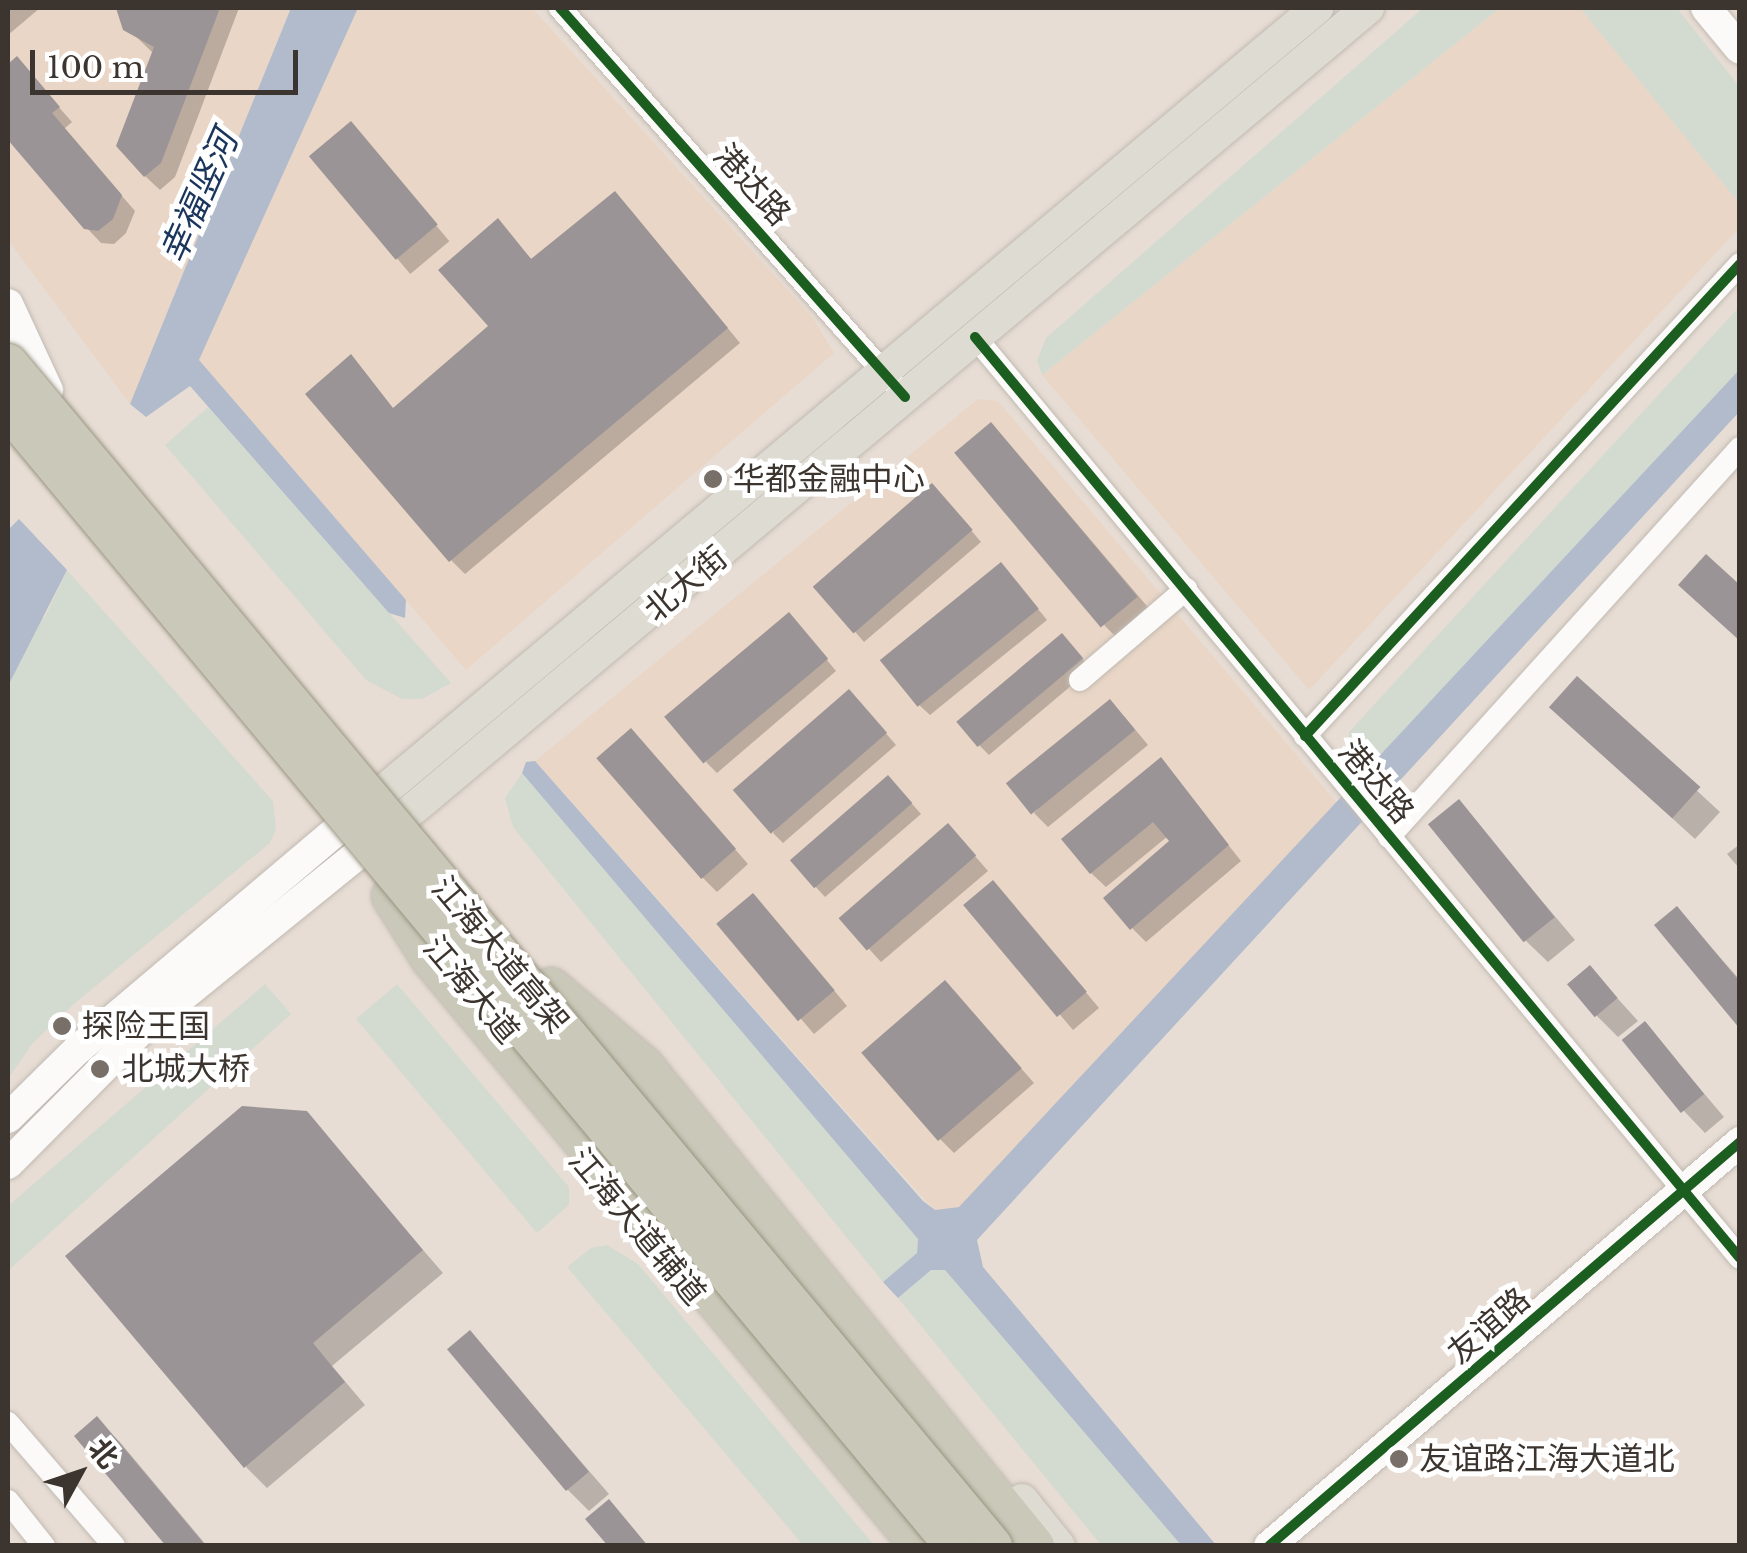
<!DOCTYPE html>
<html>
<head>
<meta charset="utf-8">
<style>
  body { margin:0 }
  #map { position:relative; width:1747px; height:1553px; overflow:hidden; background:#e7ddd4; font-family:"Libre Baskerville","Noto Sans SC",serif }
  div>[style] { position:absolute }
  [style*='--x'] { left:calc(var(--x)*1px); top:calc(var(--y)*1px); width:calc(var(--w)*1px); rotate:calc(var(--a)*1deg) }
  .built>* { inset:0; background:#e9d6c6 }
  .green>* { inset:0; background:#d3dbd0 }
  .water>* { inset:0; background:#b1bbcc }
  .shadow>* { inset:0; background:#0003; transform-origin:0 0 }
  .building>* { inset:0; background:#9a9496; transform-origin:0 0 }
  .roads { filter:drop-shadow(0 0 2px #c1bab3) drop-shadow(0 0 2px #c1bab3) }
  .street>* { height:22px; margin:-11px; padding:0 11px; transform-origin:11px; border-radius:11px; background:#fbfaf9 }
  .secondary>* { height:30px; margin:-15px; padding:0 15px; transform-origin:15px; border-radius:15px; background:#fbfaf9 }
  .primary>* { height:32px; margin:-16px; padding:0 16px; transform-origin:16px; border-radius:16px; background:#dedcd2 }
  .highway>* { height:40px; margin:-20px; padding:0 20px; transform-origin:20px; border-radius:20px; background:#cac8b8 }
  .bridges { filter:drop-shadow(0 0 2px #999481) drop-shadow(0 0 2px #999481) }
  .highway-bridge>* { height:40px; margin:-20px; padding:0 20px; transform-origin:20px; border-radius:20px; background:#cac8b8 }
  .cycleway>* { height:10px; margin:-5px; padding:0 5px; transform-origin:5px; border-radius:5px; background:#1b5e20 }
  .dots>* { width:28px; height:28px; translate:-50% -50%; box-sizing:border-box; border:5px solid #fff; border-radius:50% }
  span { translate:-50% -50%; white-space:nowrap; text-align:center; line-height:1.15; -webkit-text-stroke:10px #fff; paint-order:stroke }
  .street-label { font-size:32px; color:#3c342e }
  .poi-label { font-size:32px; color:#3c342e }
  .left { translate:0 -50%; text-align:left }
  .water-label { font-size:35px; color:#1a355b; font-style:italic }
  .frame { position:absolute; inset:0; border:10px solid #3c342e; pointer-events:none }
  .north { position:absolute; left:30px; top:1423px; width:100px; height:100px; -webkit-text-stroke:8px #fff; paint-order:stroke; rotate:50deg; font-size:28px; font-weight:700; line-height:40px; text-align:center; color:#3c342e }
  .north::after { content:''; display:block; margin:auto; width:35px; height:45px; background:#3c342e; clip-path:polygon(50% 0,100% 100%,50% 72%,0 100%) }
  .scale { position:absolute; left:30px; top:50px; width:268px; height:45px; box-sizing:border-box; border:5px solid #3c342e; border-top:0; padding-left:12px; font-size:30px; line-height:35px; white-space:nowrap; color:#3c342e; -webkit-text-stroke:8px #fff; paint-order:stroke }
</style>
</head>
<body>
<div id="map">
  <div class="built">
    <i style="clip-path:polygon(8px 8px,291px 8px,130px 404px,8px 240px)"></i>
    <i style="clip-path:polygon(358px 8px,532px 8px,812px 317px,834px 353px,466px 670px,199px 360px)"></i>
    <i style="clip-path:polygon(1500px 8px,1580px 8px,1739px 203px,1739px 228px,1309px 690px,1042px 375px)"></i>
    <i style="clip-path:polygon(978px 399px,998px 401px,1337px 803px,972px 1196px,959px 1207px,934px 1210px,535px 761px)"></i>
  </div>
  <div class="green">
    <i style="clip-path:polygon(1423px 8px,1500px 8px,1042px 375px,1037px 360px,1046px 338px)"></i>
    <i style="clip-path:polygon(1580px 8px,1677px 8px,1739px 86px,1739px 203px)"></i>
    <i style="clip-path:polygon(1739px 307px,1739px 370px,1357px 781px,1346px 765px,1349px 732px)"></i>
    <i style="clip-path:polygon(208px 407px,451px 683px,422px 699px,402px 699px,366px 680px,165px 445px)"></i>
    <i style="clip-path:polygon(67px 570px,273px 801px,276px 829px,270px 843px,75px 1003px,32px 1044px,8px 1079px,8px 578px,44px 619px)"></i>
    <i style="clip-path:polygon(522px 773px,918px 1239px,917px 1253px,883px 1282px,513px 827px,505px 798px)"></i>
    <i style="clip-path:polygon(265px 984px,291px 1014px,8px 1271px,8px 1206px)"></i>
    <i style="clip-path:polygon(397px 984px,569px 1187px,569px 1205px,537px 1233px,356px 1019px)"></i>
    <i style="clip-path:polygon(607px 1245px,638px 1264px,874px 1545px,803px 1545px,567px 1267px,591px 1248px)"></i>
    <i style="clip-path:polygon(931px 1270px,945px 1270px,1181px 1545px,1101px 1545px,898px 1298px)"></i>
  </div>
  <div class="water">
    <i style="clip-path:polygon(291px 8px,358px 8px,199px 360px,406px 600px,405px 618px,389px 613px,190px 386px,146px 417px,130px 404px)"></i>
    <i style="clip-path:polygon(1739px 370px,1739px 412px,977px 1240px,983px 1267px,1216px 1545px,1181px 1545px,945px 1270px,931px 1270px,898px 1298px,883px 1282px,917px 1253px,918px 1239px,522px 773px,526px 762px,535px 761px,923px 1201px,935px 1210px,959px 1207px)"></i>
    <i style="clip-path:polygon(19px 519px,67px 570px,8px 686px,8px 530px)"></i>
  </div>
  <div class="shadow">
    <i style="clip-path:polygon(8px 8px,40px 8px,8px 35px)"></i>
    <i style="clip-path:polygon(121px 8px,239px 8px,175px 177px,160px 190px,145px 176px,154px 54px,121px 22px)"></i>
    <i style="clip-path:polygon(17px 60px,72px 122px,64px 129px,135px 211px,126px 233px,114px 244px,101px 243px,86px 227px,8px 136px,8px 68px)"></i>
    <i style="left:351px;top:124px;width:153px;height:51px;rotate:50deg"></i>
    <i style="clip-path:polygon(629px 208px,740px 343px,465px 574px,451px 560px,351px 357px,394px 410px,491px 326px,498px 221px,533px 261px)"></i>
    <i style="clip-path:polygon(1005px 439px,1152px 612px,1119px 640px,1105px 626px)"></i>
    <i style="clip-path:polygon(942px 496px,981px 542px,864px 642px,815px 586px)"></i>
    <i style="clip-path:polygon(1011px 576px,1047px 620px,930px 715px,919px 705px)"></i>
    <i style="clip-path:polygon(799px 626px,836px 671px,717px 773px,706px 762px)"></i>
    <i style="clip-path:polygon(1072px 646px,1091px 669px,989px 755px,978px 744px)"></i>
    <i style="clip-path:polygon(1577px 680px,1720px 812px,1695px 839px,1574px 729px)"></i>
    <i style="clip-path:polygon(859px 702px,896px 745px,783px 843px,773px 833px)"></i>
    <i style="clip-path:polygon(1124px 716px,1148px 745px,1048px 827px,1034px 813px)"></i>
    <i style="clip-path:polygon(645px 746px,748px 864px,717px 892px,703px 878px)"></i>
    <i style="clip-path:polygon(1161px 760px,1241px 861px,1146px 942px,1132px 928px,1172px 842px,1168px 836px,1106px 887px,1091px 873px)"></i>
    <i style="clip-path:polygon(898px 788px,921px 814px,825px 897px,792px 861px)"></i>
    <i style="clip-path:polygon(1459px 803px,1575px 940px,1548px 962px,1526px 941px)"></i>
    <i style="clip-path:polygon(962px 841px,988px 871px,881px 962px,841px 918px)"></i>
    <i style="clip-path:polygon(1740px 844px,1740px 869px,1727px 854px)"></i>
    <i style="clip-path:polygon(1007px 898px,1099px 1008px,1073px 1030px,967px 905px)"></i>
    <i style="clip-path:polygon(1677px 909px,1740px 980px,1740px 1025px)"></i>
    <i style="clip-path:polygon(767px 910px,847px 1006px,814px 1034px,719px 924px)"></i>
    <i style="clip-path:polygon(1590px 968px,1638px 1021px,1618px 1037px,1597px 1016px)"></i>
    <i style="clip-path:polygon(959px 998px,1034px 1083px,954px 1153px,940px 1139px)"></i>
    <i style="clip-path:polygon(1645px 1024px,1724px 1117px,1705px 1133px,1684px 1111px)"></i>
    <i style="clip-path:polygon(321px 1132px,443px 1273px,332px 1366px,365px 1405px,267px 1488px,246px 1467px)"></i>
    <i style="clip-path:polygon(470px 1334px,609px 1494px,589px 1511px,567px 1489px)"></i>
    <i style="clip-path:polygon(97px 1420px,119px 1441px,207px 1546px,169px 1546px)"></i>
  </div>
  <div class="building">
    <i style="clip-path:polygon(116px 8px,220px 8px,161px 163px,144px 177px,116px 146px,154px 47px,123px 30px)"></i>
    <i style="clip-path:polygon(17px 56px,60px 107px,52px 113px,122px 195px,113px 219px,98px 231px,84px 229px,8px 140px,8px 64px)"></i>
    <i style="left:351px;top:121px;width:135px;height:55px;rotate:50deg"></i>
    <i style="clip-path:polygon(615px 191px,728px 328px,449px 562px,305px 394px,351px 354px,393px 408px,488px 326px,438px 270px,498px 218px,531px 259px)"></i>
    <i style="left:991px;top:422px;width:228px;height:48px;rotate:50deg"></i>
    <i style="left:932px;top:483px;width:62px;height:158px;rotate:49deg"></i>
    <i style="clip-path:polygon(1706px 554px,1740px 585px,1740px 641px,1678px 585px)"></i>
    <i style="left:1001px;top:562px;width:60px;height:156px;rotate:51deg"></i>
    <i style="left:789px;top:612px;width:61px;height:163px;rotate:50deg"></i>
    <i style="left:1062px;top:633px;width:33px;height:138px;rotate:50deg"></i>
    <i style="left:1577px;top:676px;width:166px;height:42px;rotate:42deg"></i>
    <i style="left:849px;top:689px;width:58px;height:154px;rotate:49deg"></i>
    <i style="left:1110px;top:699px;width:40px;height:134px;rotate:51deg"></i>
    <i style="left:631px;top:728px;width:160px;height:46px;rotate:49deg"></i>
    <i style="clip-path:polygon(1161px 757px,1229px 845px,1130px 930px,1103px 898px,1169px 841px,1153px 822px,1090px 874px,1061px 839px)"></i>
    <i style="left:888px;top:775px;width:37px;height:130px;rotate:49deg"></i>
    <i style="left:1459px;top:799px;width:152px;height:40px;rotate:51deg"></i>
    <i style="left:948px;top:823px;width:43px;height:145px;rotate:49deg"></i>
    <i style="left:993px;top:880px;width:146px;height:39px;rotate:50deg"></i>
    <i style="left:753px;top:893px;width:127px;height:48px;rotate:50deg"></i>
    <i style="clip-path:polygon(1677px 906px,1740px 982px,1740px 1029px,1654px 925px)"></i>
    <i style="left:1590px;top:965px;width:43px;height:30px;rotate:50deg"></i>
    <i style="left:945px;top:980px;width:117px;height:111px;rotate:49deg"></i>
    <i style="left:1645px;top:1021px;width:94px;height:30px;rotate:51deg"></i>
    <i style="clip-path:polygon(242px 1106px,307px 1111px,423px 1250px,313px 1343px,345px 1382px,244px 1468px,65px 1256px)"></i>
    <i style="left:470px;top:1330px;width:185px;height:30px;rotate:50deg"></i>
    <i style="clip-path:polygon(97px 1416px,206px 1546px,166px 1546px,74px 1436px)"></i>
    <i style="clip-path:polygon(609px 1499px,648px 1546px,608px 1546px,585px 1519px)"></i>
  </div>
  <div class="roads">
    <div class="street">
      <i style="--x:560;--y:8;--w:502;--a:48.39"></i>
      <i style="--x:975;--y:337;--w:1197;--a:50.29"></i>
      <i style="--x:1080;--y:680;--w:140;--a:-40.6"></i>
      <i style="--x:1305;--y:736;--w:642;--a:-47.34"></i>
      <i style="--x:1389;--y:837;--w:524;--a:-47.94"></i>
      <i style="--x:8;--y:1423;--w:162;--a:49.2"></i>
      <i style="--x:8;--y:1501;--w:58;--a:51.3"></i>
    </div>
    <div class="secondary">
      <i style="--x:1706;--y:8;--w:53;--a:50.3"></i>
      <i style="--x:8;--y:304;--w:95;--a:65.1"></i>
      <i style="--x:8;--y:1118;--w:98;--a:-44.6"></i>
      <i style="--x:78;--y:1049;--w:339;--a:-40.2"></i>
      <i style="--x:8;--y:1164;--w:190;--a:-45.2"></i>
      <i style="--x:142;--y:1029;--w:278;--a:-39"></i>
      <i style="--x:1269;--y:1546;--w:621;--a:-40.62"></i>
    </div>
    <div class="primary">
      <i style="--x:355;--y:815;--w:1256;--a:-39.99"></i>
      <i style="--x:376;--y:840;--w:1295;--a:-39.99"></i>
      <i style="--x:1022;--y:1500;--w:59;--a:51.2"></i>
    </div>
    <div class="highway">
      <i style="--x:392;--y:896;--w:73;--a:57.8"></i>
      <i style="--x:431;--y:958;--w:765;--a:50.19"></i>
      <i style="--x:551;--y:988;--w:121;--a:40.3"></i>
      <i style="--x:643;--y:1066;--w:619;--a:50.83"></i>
    </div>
  </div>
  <div class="bridges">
    <div class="highway-bridge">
      <i style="--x:8;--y:364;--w:1538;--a:50.22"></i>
      <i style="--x:8;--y:408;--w:1480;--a:50.23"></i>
    </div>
  </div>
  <div class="cycleway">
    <i style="--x:560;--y:8;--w:520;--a:48.43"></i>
    <i style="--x:975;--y:337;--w:1197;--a:50.29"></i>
    <i style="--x:1305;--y:736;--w:642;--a:-47.34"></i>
    <i style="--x:1269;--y:1546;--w:621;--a:-40.62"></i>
  </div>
  <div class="dots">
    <i style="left:713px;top:479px;background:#786f68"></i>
    <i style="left:62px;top:1026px;background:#786f68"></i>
    <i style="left:100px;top:1069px;background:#786f68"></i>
    <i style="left:1399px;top:1459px;background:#786f68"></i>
  </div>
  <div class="street-label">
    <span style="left:752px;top:185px;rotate:48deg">港达路</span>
    <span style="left:686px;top:584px;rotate:-40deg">北大街</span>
    <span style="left:1376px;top:782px;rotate:50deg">港达路</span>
    <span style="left:500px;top:955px;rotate:50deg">江海大道高架</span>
    <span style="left:471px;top:990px;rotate:50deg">江海大道</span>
    <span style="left:637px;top:1227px;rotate:50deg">江海大道辅道</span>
    <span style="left:1489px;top:1326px;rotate:-41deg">友谊路</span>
  </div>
  <div class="poi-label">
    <span class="left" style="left:733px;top:479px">华都金融中心</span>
    <span class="left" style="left:82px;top:1026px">探险王国</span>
    <span class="left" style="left:122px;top:1069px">北城大桥</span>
    <span class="left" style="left:1419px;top:1459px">友谊路江海大道北</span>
  </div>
  <div class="water-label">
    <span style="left:199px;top:197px;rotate:-66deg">幸福竖河</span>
  </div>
  <div class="frame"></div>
  <div class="north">北</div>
  <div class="scale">100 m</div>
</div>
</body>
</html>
